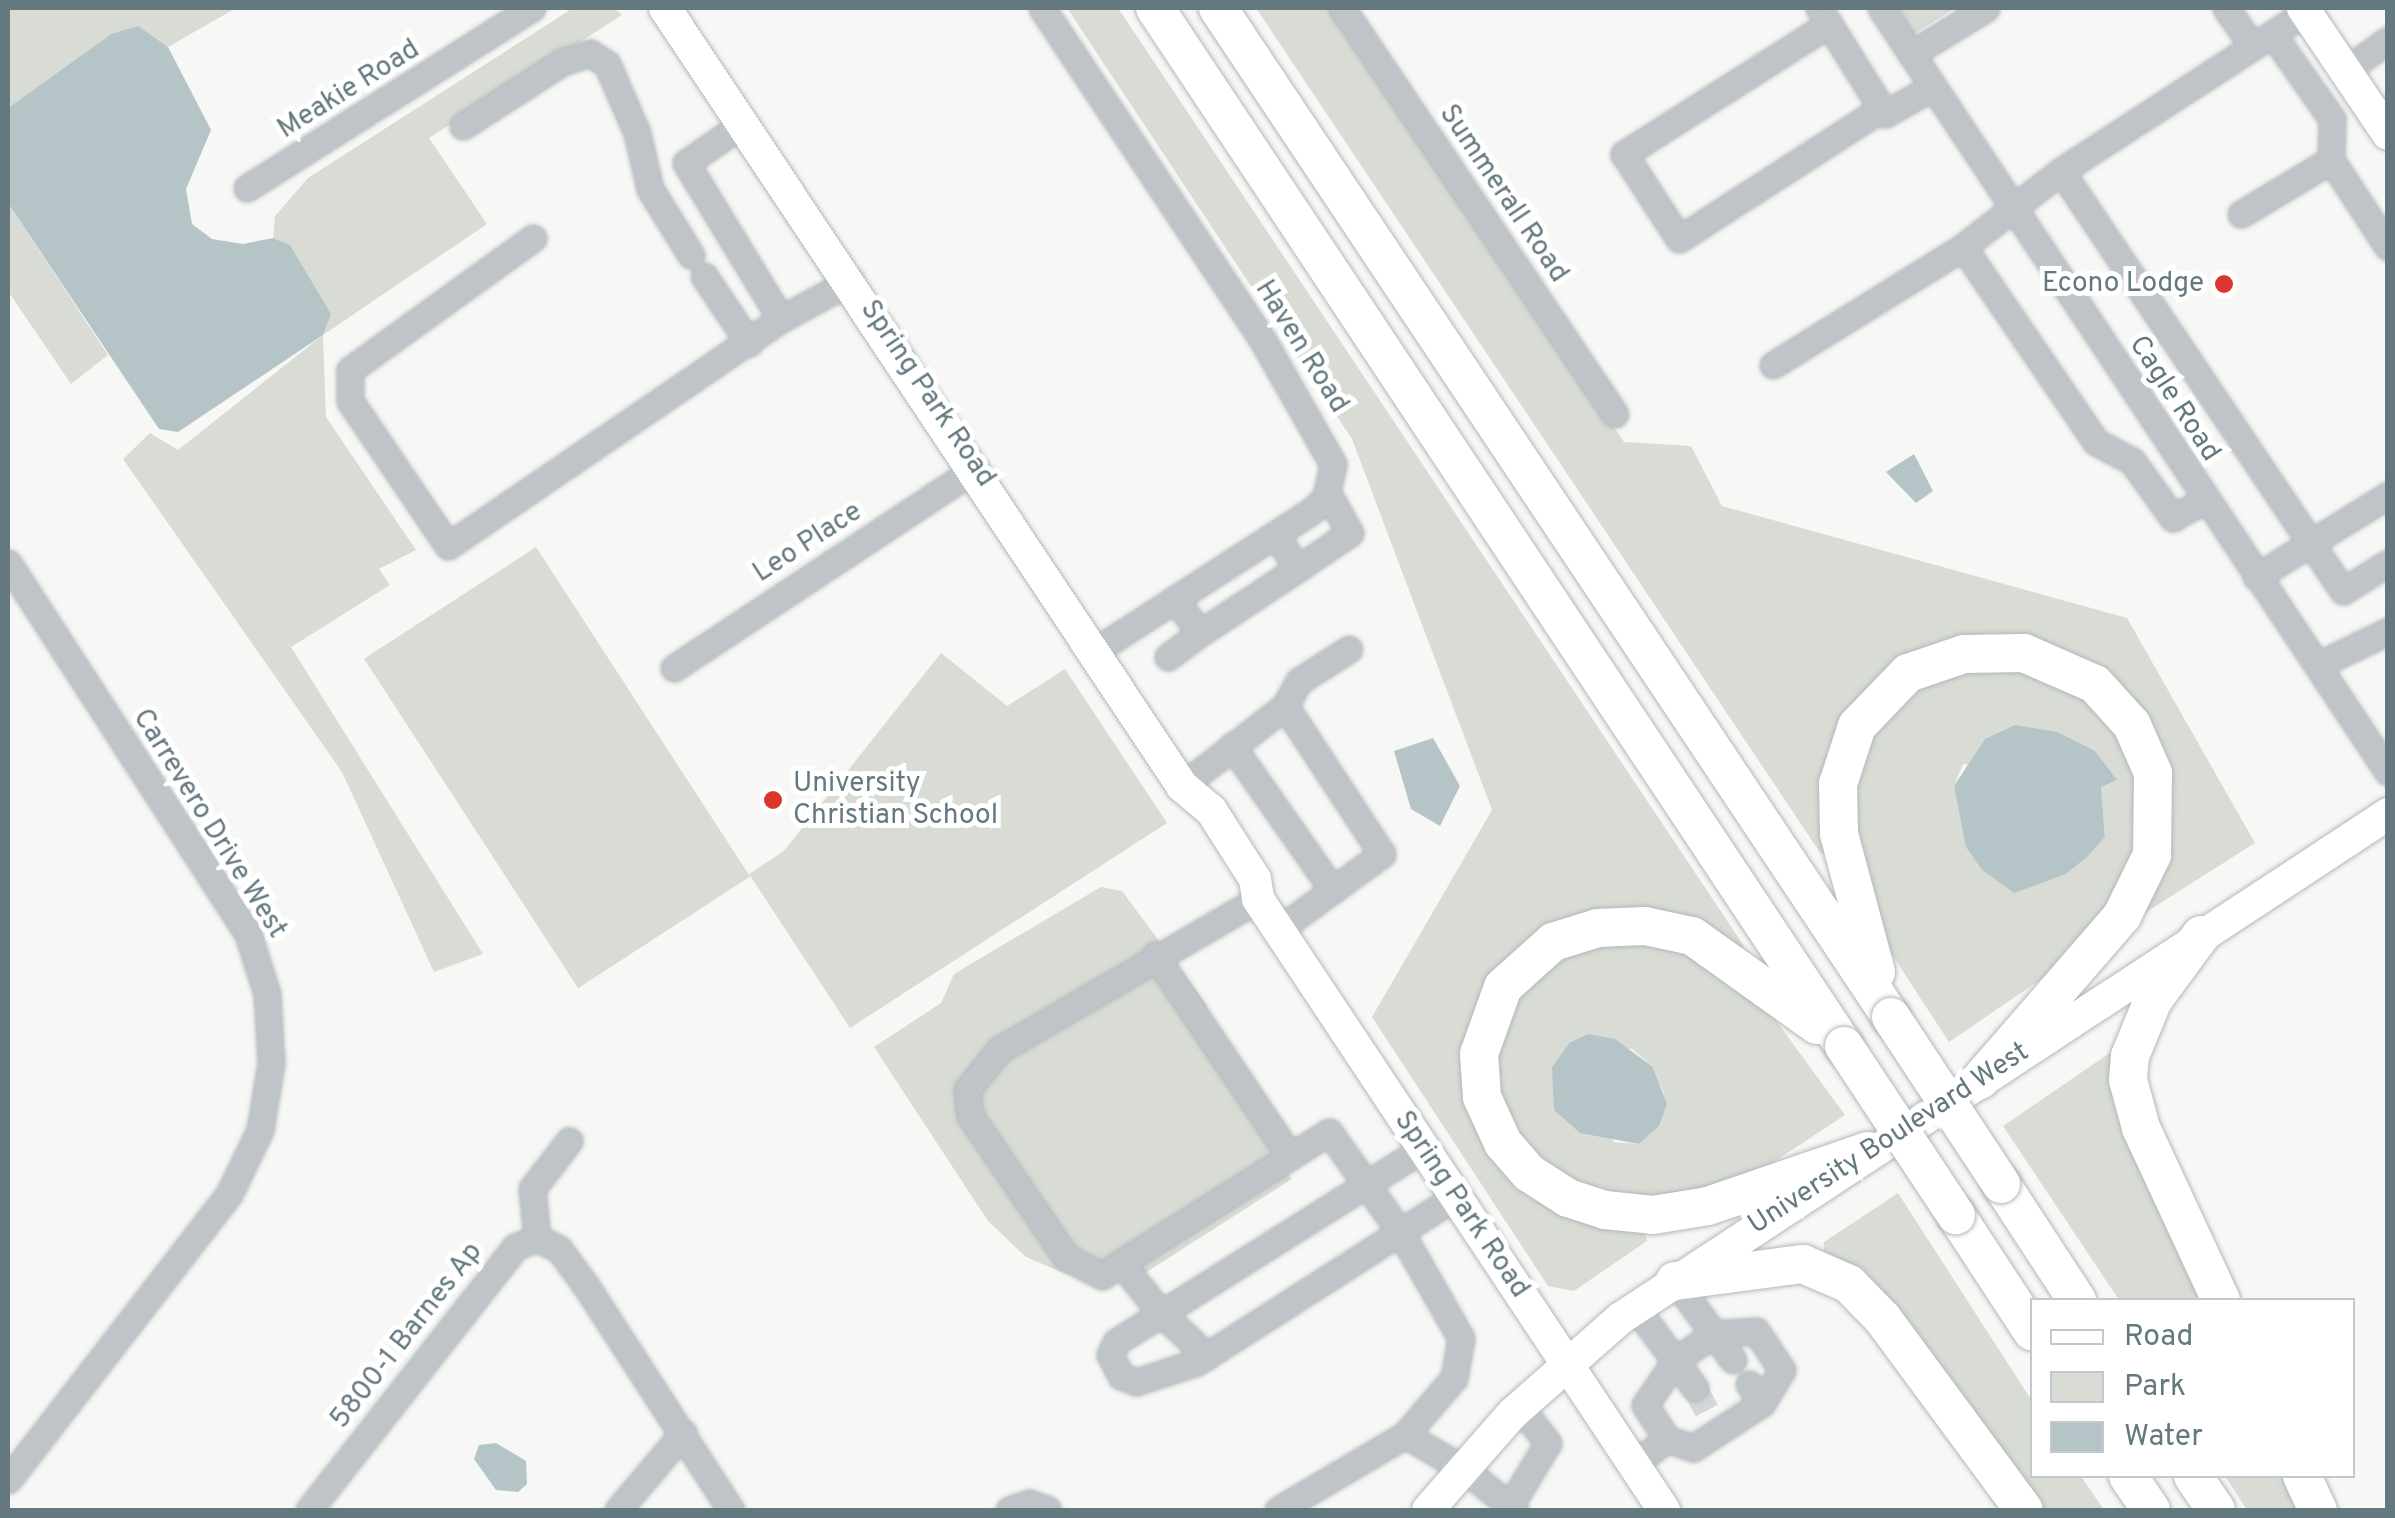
<!DOCTYPE html>
<html>
<head>
<meta charset="utf-8">
<style>
  body { margin:0 }
  #map { position:relative; width:2395px; height:1518px; overflow:hidden; background:#f7f7f5; font-family:Overpass,sans-serif }
  div>[style] { position:absolute }
  [style*='--x'] { left:calc(var(--x)*1px); top:calc(var(--y)*1px); width:calc(var(--w)*1px); rotate:calc(var(--a)*1deg) }
  .green>* { inset:0; background:#d8dcd4; transform-origin:0 0 }
  .water>* { inset:0; background:#b5c4c6 }
  .minor-tunnel>* { height:25px; margin-top:-12.5px; transform-origin:0; background:repeating-linear-gradient(90deg,#d2d7d8 0 25px,transparent 0 37px) }
  .roads { filter:drop-shadow(0 0 2px #b2b8bb) drop-shadow(0 0 2px #b2b8bb) }
  .minor>* { height:25px; margin:-12.5px; padding:0 12.5px; transform-origin:12.5px; border-radius:12.5px; background:#bec4c7 }
  .major>* { height:32px; margin:-16px; padding:0 16px; transform-origin:16px; border-radius:16px; background:#fff }
  .highway>* { height:38px; margin:-19px; padding:0 19px; transform-origin:19px; border-radius:19px; background:#fff }
  .bridges { filter:drop-shadow(0 0 2px #b2b7ba) drop-shadow(0 0 2px #b2b7ba) }
  .highway-bridge>* { height:38px; margin:-19px; padding:0 19px; transform-origin:19px; border-radius:19px; background:#fff }
  .dots>* { width:28px; height:28px; translate:-50% -50%; box-sizing:border-box; border:5px solid #fff; border-radius:50% }
  span { translate:-50% -50%; white-space:nowrap; text-align:center; line-height:1.15; -webkit-text-stroke:10px #fff; paint-order:stroke }
  .street-label { font-size:28px; color:#63787f }
  .poi-label { font-size:28px; color:#63787f }
  .right { translate:-100% -50%; text-align:right }
  .left { translate:0 -50%; text-align:left }
  .frame { position:absolute; inset:0; border:10px solid #63787f; pointer-events:none }
  .legend { position:absolute; left:2030px; top:1298px; width:325px; height:180px; box-sizing:border-box; background:#fff; border:2px solid #c1c9cc; margin:0; padding:12px 18px; list-style:none; font-size:30px; color:#63787f }
  .legend li { display:flex; align-items:center; gap:20px; height:50px }
  .legend b { width:50px; border:2px solid #c1c9cc }
</style>
</head>
<body>
<div id="map">
  <div class="green">
    <i style="clip-path:polygon(8px 8px,236px 8px,168px 47px,138px 27px,111px 34px,8px 108px)"></i>
    <i style="clip-path:polygon(573px 8px,614px 8px,622px 15px,429px 138px,487px 224px,323px 335px,326px 417px,416px 550px,379px 569px,390px 585px,291px 647px,483px 954px,434px 972px,342px 772px,123px 459px,150px 433px,178px 450px,323px 335px,290px 245px,273px 238px,275px 216px,308px 178px)"></i>
    <i style="clip-path:polygon(1067px 8px,1118px 8px,1744px 946px,1739px 952px,1660px 916px,1496px 973px,1483px 1131px,1645px 1232px,1647px 1241px,1574px 1291px,1548px 1286px,1372px 1017px,1492px 810px,1352px 439px)"></i>
    <i style="clip-path:polygon(1256px 8px,1334px 8px,1624px 442px,1691px 446px,1722px 506px,2127px 618px,2255px 843px,2140px 916px,2160px 874px,2171px 805px,2157px 746px,2111px 679px,2052px 644px,1988px 633px,1916px 657px,1868px 692px,1830px 848px,1821px 854px)"></i>
    <i style="clip-path:polygon(1896px 8px,1955px 8px,1914px 34px)"></i>
    <i style="clip-path:polygon(8px 203px,108px 355px,71px 384px,8px 291px)"></i>
    <i style="left:536px;top:547px;width:393px;height:205px;rotate:57deg"></i>
    <i style="clip-path:polygon(941px 653px,1007px 706px,1065px 669px,1167px 823px,850px 1028px,749px 874px,784px 851px)"></i>
    <i style="clip-path:polygon(evenodd,2006px 664px,2071px 684px,2132px 752px,2142px 836px,2115px 899px,2059px 967px,1949px 1042px,1878px 933px,1855px 862px,1854px 770px,1887px 712px,1936px 677px,2006px 664px,1963px 764px,2117px 780px,2101px 787px,2105px 837px,2066px 874px,2013px 892px,1982px 870px,1967px 847px,1954px 786px,1963px 764px)"></i>
    <i style="clip-path:polygon(1101px 887px,1122px 891px,1206px 1004px,1251px 1117px,1292px 1179px,1145px 1273px,1066px 1274px,1026px 1257px,988px 1221px,874px 1047px,941px 1003px,954px 974px)"></i>
    <i style="clip-path:polygon(evenodd,1648px 941px,1697px 957px,1772px 1015px,1845px 1115px,1771px 1164px,1715px 1186px,1651px 1199px,1583px 1192px,1525px 1151px,1493px 1081px,1506px 1010px,1560px 958px,1592px 945px,1648px 941px,1569px 1043px,1632px 1049px,1653px 1067px,1664px 1094px,1659px 1126px,1639px 1144px,1614px 1142px,1552px 1067px,1569px 1043px)"></i>
    <i style="clip-path:polygon(2114px 1050px,2212px 1300px,2119px 1300px,2003px 1126px)"></i>
    <i style="clip-path:polygon(1898px 1193px,2032px 1401px,2032px 1476px,2081px 1476px,2104px 1510px,2035px 1510px,1823px 1259px,1824px 1242px)"></i>
    <i style="clip-path:polygon(2225px 1476px,2294px 1476px,2310px 1510px,2247px 1510px)"></i>
  </div>
  <div class="water">
    <i style="clip-path:polygon(138px 26px,168px 47px,211px 130px,186px 189px,192px 224px,212px 239px,243px 244px,273px 238px,290px 245px,331px 314px,323px 335px,178px 432px,159px 429px,8px 203px,8px 108px,111px 34px)"></i>
    <i style="clip-path:polygon(1914px 454px,1933px 491px,1916px 503px,1886px 472px)"></i>
    <i style="clip-path:polygon(2015px 725px,2057px 732px,2095px 751px,2117px 780px,2101px 787px,2105px 837px,2088px 856px,2066px 874px,2014px 893px,1982px 870px,1966px 847px,1954px 786px,1985px 739px)"></i>
    <i style="clip-path:polygon(1433px 738px,1460px 786px,1440px 826px,1411px 809px,1394px 751px)"></i>
    <i style="clip-path:polygon(1588px 1034px,1615px 1039px,1653px 1067px,1667px 1104px,1659px 1126px,1639px 1144px,1580px 1133px,1554px 1110px,1552px 1067px,1569px 1043px)"></i>
    <i style="clip-path:polygon(496px 1443px,526px 1461px,527px 1484px,518px 1492px,496px 1490px,474px 1459px,479px 1445px)"></i>
  </div>
  <div class="minor-tunnel">
    <i style="--x:1695;--y:1388;--w:30;--a:62"></i>
  </div>
  <div class="roads">
    <div class="minor">
      <i style="--x:1042;--y:8;--w:397;--a:56.4"></i>
      <i style="--x:1262;--y:339;--w:144;--a:60.4"></i>
      <i style="--x:1333;--y:464;--w:34;--a:102"></i>
      <i style="--x:1326;--y:497;--w:18;--a:135"></i>
      <i style="--x:1313;--y:510;--w:257;--a:147.1"></i>
      <i style="--x:1342;--y:8;--w:489;--a:56.1"></i>
      <i style="--x:1819;--y:8;--w:125;--a:58.1"></i>
      <i style="--x:1885;--y:114;--w:55;--a:-29.4"></i>
      <i style="--x:1881;--y:8;--w:917;--a:56.43"></i>
      <i style="--x:2226;--y:8;--w:47;--a:55.3"></i>
      <i style="--x:1829;--y:24;--w:243;--a:147.6"></i>
      <i style="--x:1624;--y:154;--w:101;--a:57.1"></i>
      <i style="--x:1679;--y:239;--w:242;--a:-32.8"></i>
      <i style="--x:2273;--y:35;--w:103;--a:54.9"></i>
      <i style="--x:2332;--y:119;--w:41;--a:91.4"></i>
      <i style="--x:2331;--y:160;--w:104;--a:56.8"></i>
      <i style="--x:1911;--y:54;--w:88;--a:-31.5"></i>
      <i style="--x:2345;--y:71;--w:53;--a:-35.8"></i>
      <i style="--x:744;--y:123;--w:70;--a:145.4"></i>
      <i style="--x:686;--y:163;--w:183;--a:58.7"></i>
      <i style="--x:781;--y:319;--w:80;--a:-28.5"></i>
      <i style="--x:463;--y:126;--w:118;--a:-32.9"></i>
      <i style="--x:562;--y:62;--w:29;--a:-18"></i>
      <i style="--x:590;--y:53;--w:20;--a:33"></i>
      <i style="--x:607;--y:64;--w:75;--a:66.5"></i>
      <i style="--x:637;--y:133;--w:57;--a:76.9"></i>
      <i style="--x:650;--y:189;--w:78;--a:58.2"></i>
      <i style="--x:2061;--y:171;--w:506;--a:56.12"></i>
      <i style="--x:2343;--y:591;--w:53;--a:-31.9"></i>
      <i style="--x:247;--y:188;--w:337;--a:-32.3"></i>
      <i style="--x:2241;--y:214;--w:105;--a:-31"></i>
      <i style="--x:533;--y:238;--w:226;--a:144.2"></i>
      <i style="--x:350;--y:370;--w:31;--a:90"></i>
      <i style="--x:350;--y:401;--w:175;--a:55.9"></i>
      <i style="--x:448;--y:546;--w:403;--a:-34.3"></i>
      <i style="--x:704;--y:276;--w:81;--a:56.1"></i>
      <i style="--x:1773;--y:365;--w:224;--a:-31.8"></i>
      <i style="--x:2205;--y:500;--w:37;--a:151"></i>
      <i style="--x:2173;--y:518;--w:70;--a:-125.7"></i>
      <i style="--x:2132;--y:461;--w:41;--a:-152.2"></i>
      <i style="--x:2096;--y:442;--w:236;--a:-124.3"></i>
      <i style="--x:1963;--y:247;--w:124;--a:-37.8"></i>
      <i style="--x:2061;--y:171;--w:299;--a:-33"></i>
      <i style="--x:8;--y:563;--w:442;--a:57.1"></i>
      <i style="--x:248;--y:934;--w:63;--a:72.4"></i>
      <i style="--x:267;--y:994;--w:69;--a:86.7"></i>
      <i style="--x:271;--y:1063;--w:68;--a:99.3"></i>
      <i style="--x:260;--y:1130;--w:71;--a:115.8"></i>
      <i style="--x:229;--y:1194;--w:361;--a:127.7"></i>
      <i style="--x:1297;--y:569;--w:64;--a:-34.2"></i>
      <i style="--x:1350;--y:533;--w:47;--a:-119.3"></i>
      <i style="--x:2256;--y:577;--w:155;--a:-31.8"></i>
      <i style="--x:1175;--y:599;--w:42;--a:53.7"></i>
      <i style="--x:1200;--y:633;--w:116;--a:-33.4"></i>
      <i style="--x:1297;--y:569;--w:41;--a:-121"></i>
      <i style="--x:1168;--y:657;--w:40;--a:-37"></i>
      <i style="--x:2318;--y:665;--w:78;--a:-25.9"></i>
      <i style="--x:674;--y:668;--w:362;--a:-33.5"></i>
      <i style="--x:1232;--y:746;--w:176;--a:55"></i>
      <i style="--x:1182;--y:786;--w:130;--a:-37.8"></i>
      <i style="--x:1285;--y:706;--w:29;--a:-61"></i>
      <i style="--x:1299;--y:681;--w:59;--a:-32.6"></i>
      <i style="--x:1278;--y:930;--w:129;--a:-36.2"></i>
      <i style="--x:1382;--y:854;--w:177;--a:-123.2"></i>
      <i style="--x:1155;--y:955;--w:242;--a:56.1"></i>
      <i style="--x:1424;--y:1148;--w:364;--a:147.8"></i>
      <i style="--x:1116;--y:1342;--w:14;--a:115"></i>
      <i style="--x:1110;--y:1355;--w:24;--a:62"></i>
      <i style="--x:1121;--y:1376;--w:16;--a:22"></i>
      <i style="--x:1136;--y:1382;--w:64;--a:-18.2"></i>
      <i style="--x:1197;--y:1362;--w:308;--a:-32.6"></i>
      <i style="--x:537;--y:1238;--w:49;--a:-95.8"></i>
      <i style="--x:532;--y:1189;--w:61;--a:-52.4"></i>
      <i style="--x:1121;--y:1263;--w:246;--a:-32.2"></i>
      <i style="--x:1329;--y:1132;--w:124;--a:54.5"></i>
      <i style="--x:1401;--y:1233;--w:121;--a:60.3"></i>
      <i style="--x:1461;--y:1338;--w:41;--a:99.9"></i>
      <i style="--x:1454;--y:1378;--w:75;--a:130.7"></i>
      <i style="--x:1675;--y:1281;--w:98;--a:53.7"></i>
      <i style="--x:1636;--y:1308;--w:99;--a:53.6"></i>
      <i style="--x:1207;--y:1356;--w:64;--a:-136.9"></i>
      <i style="--x:1160;--y:1312;--w:63;--a:-128.5"></i>
      <i style="--x:1121;--y:1263;--w:23;--a:146"></i>
      <i style="--x:1102;--y:1276;--w:41;--a:-152.2"></i>
      <i style="--x:1066;--y:1257;--w:171;--a:-124.2"></i>
      <i style="--x:970;--y:1116;--w:26;--a:-97"></i>
      <i style="--x:967;--y:1090;--w:51;--a:-51.3"></i>
      <i style="--x:999;--y:1050;--w:300;--a:-30.2"></i>
      <i style="--x:1667;--y:1439;--w:40;--a:-122.9"></i>
      <i style="--x:1645;--y:1405;--w:53;--a:-55.7"></i>
      <i style="--x:1675;--y:1361;--w:47;--a:-35.4"></i>
      <i style="--x:1713;--y:1334;--w:43;--a:-4"></i>
      <i style="--x:1756;--y:1331;--w:47;--a:56.3"></i>
      <i style="--x:1782;--y:1370;--w:39;--a:121"></i>
      <i style="--x:1634;--y:1464;--w:41;--a:-37.1"></i>
      <i style="--x:1667;--y:1439;--w:28;--a:19"></i>
      <i style="--x:1693;--y:1448;--w:82;--a:-33.1"></i>
      <i style="--x:1762;--y:1403;--w:23;--a:-124"></i>
      <i style="--x:1511;--y:1504;--w:71;--a:-58.8"></i>
      <i style="--x:1548;--y:1443;--w:46;--a:-127.9"></i>
      <i style="--x:309;--y:1510;--w:334;--a:-51.9"></i>
      <i style="--x:515;--y:1247;--w:24;--a:-22"></i>
      <i style="--x:537;--y:1238;--w:25;--a:27"></i>
      <i style="--x:559;--y:1249;--w:46;--a:53.9"></i>
      <i style="--x:586;--y:1286;--w:267;--a:57.1"></i>
      <i style="--x:618;--y:1510;--w:101;--a:-49.8"></i>
      <i style="--x:1009;--y:1510;--w:21;--a:-19"></i>
      <i style="--x:1029;--y:1503;--w:20;--a:20"></i>
      <i style="--x:1278;--y:1510;--w:147;--a:-30.6"></i>
      <i style="--x:1405;--y:1435;--w:68;--a:30"></i>
      <i style="--x:1464;--y:1469;--w:65;--a:38.8"></i>
    </div>
    <div class="major">
      <i style="--x:665;--y:8;--w:934;--a:56.39"></i>
      <i style="--x:1182;--y:786;--w:38;--a:40"></i>
      <i style="--x:1211;--y:810;--w:82;--a:57.5"></i>
      <i style="--x:1255;--y:879;--w:20;--a:81"></i>
      <i style="--x:1258;--y:899;--w:734;--a:56.4"></i>
      <i style="--x:2303;--y:8;--w:152;--a:56"></i>
      <i style="--x:1428;--y:1510;--w:128;--a:-48.8"></i>
      <i style="--x:1512;--y:1414;--w:145;--a:-41.4"></i>
      <i style="--x:1621;--y:1318;--w:918;--a:-33.31"></i>
    </div>
    <div class="highway">
      <i style="--x:1155;--y:8;--w:1246;--a:56.42"></i>
      <i style="--x:1218;--y:8;--w:1213;--a:56.3"></i>
      <i style="--x:2201;--y:935;--w:81;--a:126.4"></i>
      <i style="--x:2153;--y:1000;--w:61;--a:112.3"></i>
      <i style="--x:2130;--y:1056;--w:24;--a:95"></i>
      <i style="--x:2128;--y:1080;--w:50;--a:74.8"></i>
      <i style="--x:2141;--y:1128;--w:190;--a:65.1"></i>
      <i style="--x:1876;--y:972;--w:143;--a:-105"></i>
      <i style="--x:1839;--y:834;--w:50;--a:-91.1"></i>
      <i style="--x:1838;--y:784;--w:61;--a:-71.9"></i>
      <i style="--x:1857;--y:726;--w:74;--a:-46.1"></i>
      <i style="--x:1908;--y:673;--w:59;--a:-18.7"></i>
      <i style="--x:1964;--y:654;--w:60;--a:-1"></i>
      <i style="--x:2024;--y:653;--w:77;--a:23.6"></i>
      <i style="--x:2095;--y:684;--w:55;--a:47.9"></i>
      <i style="--x:2132;--y:725;--w:52;--a:66.4"></i>
      <i style="--x:2153;--y:773;--w:82;--a:90.7"></i>
      <i style="--x:2152;--y:855;--w:68;--a:116.2"></i>
      <i style="--x:2122;--y:916;--w:217;--a:130.9"></i>
      <i style="--x:1817;--y:1025;--w:153;--a:-144.5"></i>
      <i style="--x:1692;--y:936;--w:48;--a:-168"></i>
      <i style="--x:1645;--y:926;--w:47;--a:177.6"></i>
      <i style="--x:1598;--y:928;--w:47;--a:162.7"></i>
      <i style="--x:1553;--y:942;--w:67;--a:138"></i>
      <i style="--x:1503;--y:987;--w:71;--a:109.7"></i>
      <i style="--x:1479;--y:1054;--w:43;--a:86"></i>
      <i style="--x:1482;--y:1097;--w:51;--a:65.5"></i>
      <i style="--x:1503;--y:1143;--w:40;--a:49"></i>
      <i style="--x:1529;--y:1173;--w:46;--a:32.7"></i>
      <i style="--x:1568;--y:1198;--w:39;--a:18"></i>
      <i style="--x:1605;--y:1210;--w:48;--a:5.9"></i>
      <i style="--x:1653;--y:1215;--w:56;--a:-9.3"></i>
      <i style="--x:1708;--y:1206;--w:169;--a:-19"></i>
      <i style="--x:2001;--y:1184;--w:139;--a:56.8"></i>
      <i style="--x:1956;--y:1215;--w:139;--a:56.8"></i>
      <i style="--x:1675;--y:1281;--w:129;--a:-7.6"></i>
      <i style="--x:1803;--y:1264;--w:50;--a:23.5"></i>
      <i style="--x:1849;--y:1284;--w:49;--a:45.8"></i>
      <i style="--x:1883;--y:1319;--w:237;--a:53.6"></i>
      <i style="--x:2128;--y:1476;--w:41;--a:55.9"></i>
      <i style="--x:2193;--y:1476;--w:41;--a:55.9"></i>
      <i style="--x:2302;--y:1476;--w:38;--a:65"></i>
    </div>
  </div>
  <div class="bridges">
    <div class="highway-bridge">
      <i style="--x:1891;--y:1017;--w:200;--a:56.6"></i>
      <i style="--x:1844;--y:1046;--w:203;--a:56.5"></i>
    </div>
  </div>
  <div class="dots">
    <i style="left:2224px;top:284px;background:#de362e"></i>
    <i style="left:773px;top:800px;background:#de362e"></i>
  </div>
  <div class="street-label">
    <span style="left:349px;top:90px;rotate:-32deg">Meakie Road</span>
    <span style="left:1503px;top:194px;rotate:56deg">Summerall Road</span>
    <span style="left:1301px;top:347px;rotate:58deg">Haven Road</span>
    <span style="left:927px;top:394px;rotate:56deg">Spring Park Road</span>
    <span style="left:2174px;top:399px;rotate:57deg">Cagle Road</span>
    <span style="left:808px;top:543px;rotate:-33deg">Leo Place</span>
    <span style="left:209px;top:824px;rotate:58deg">Carrevero Drive West</span>
    <span style="left:1889px;top:1139px;rotate:-33deg">University Boulevard West</span>
    <span style="left:1461px;top:1205px;rotate:56deg">Spring Park Road</span>
    <span style="left:407px;top:1336px;rotate:-52deg">5800-1 Barnes Ap</span>
  </div>
  <div class="poi-label">
    <span class="right" style="left:2204px;top:284px">Econo Lodge</span>
    <span class="left" style="left:793px;top:800px">University<br>Christian School</span>
  </div>
  <div class="frame"></div>
  <ul class="legend">
  <li><b style="height:12px;background:#fff"></b>Road</li>
  <li><b style="height:28px;background:#d8dcd4"></b>Park</li>
  <li><b style="height:28px;background:#b5c4c6"></b>Water</li>
  </ul>
</div>
</body>
</html>
